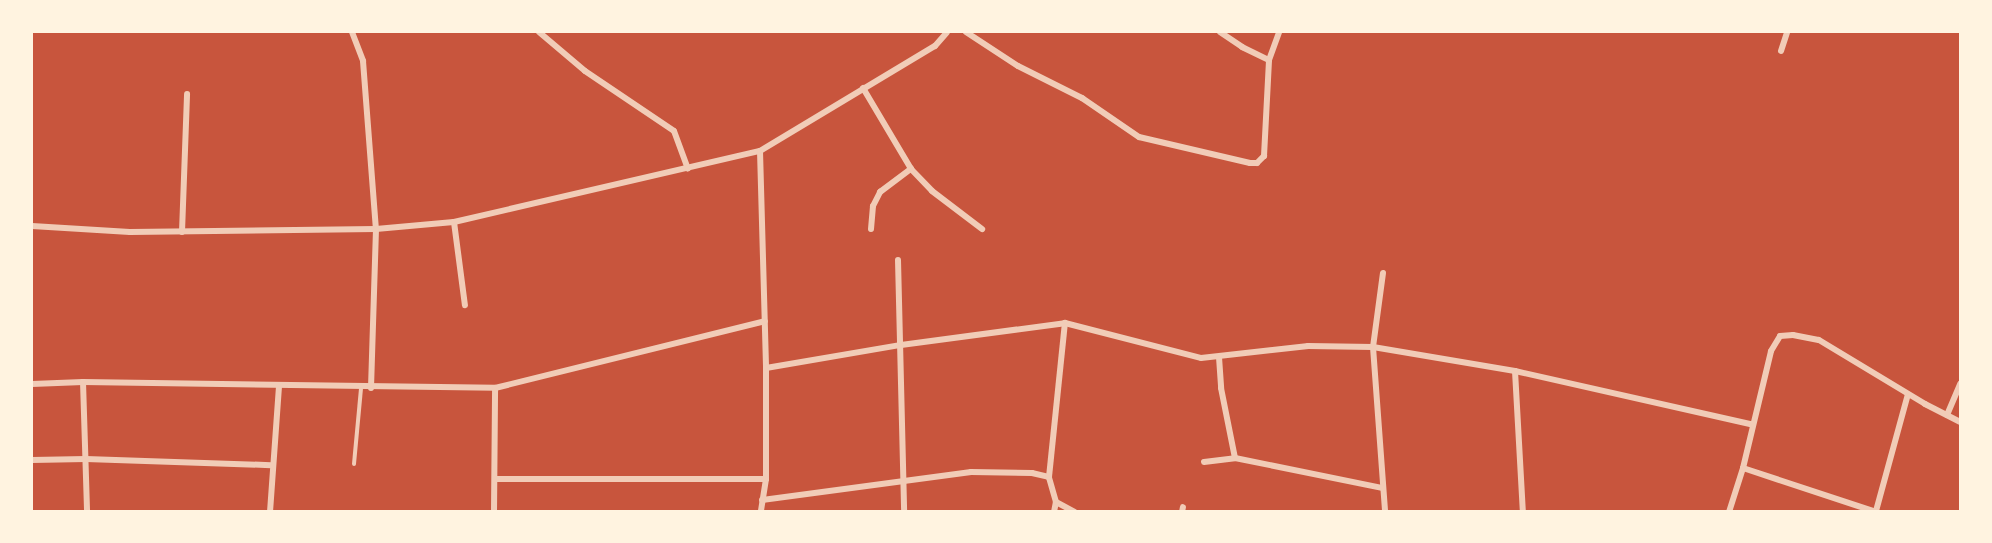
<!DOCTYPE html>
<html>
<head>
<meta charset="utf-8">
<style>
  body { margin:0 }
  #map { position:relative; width:1992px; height:543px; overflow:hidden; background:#c8553d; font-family:"Source Sans 3",sans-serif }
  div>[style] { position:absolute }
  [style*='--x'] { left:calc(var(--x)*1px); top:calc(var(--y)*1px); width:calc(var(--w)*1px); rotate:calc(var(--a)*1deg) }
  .service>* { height:4px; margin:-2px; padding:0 2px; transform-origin:2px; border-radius:2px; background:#f1ccb7 }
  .minor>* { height:6px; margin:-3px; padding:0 3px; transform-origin:3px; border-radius:3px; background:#f1ccb7 }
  span { translate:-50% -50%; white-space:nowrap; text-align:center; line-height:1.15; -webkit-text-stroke:4.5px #fff3e0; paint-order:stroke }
  .frame { position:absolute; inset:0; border:33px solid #fff3e0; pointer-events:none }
</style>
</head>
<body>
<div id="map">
  <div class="service">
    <i style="--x:354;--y:464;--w:76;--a:-84.7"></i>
  </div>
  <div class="minor">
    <i style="--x:352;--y:32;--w:31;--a:69"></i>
    <i style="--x:363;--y:61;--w:169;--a:85.6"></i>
    <i style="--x:376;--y:229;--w:159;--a:91.8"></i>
    <i style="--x:539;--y:32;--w:60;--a:40.3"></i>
    <i style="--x:585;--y:71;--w:107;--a:34"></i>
    <i style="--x:674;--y:131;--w:40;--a:69.8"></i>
    <i style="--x:966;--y:32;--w:62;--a:33.2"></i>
    <i style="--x:1018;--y:66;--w:72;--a:26.6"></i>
    <i style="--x:1082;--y:98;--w:69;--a:34.4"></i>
    <i style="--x:1139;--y:137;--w:114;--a:13.2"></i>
    <i style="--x:1250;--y:163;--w:7;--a:0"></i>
    <i style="--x:1257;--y:163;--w:10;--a:-45"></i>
    <i style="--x:1264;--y:156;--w:96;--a:-87"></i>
    <i style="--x:1269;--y:60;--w:30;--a:-70"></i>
    <i style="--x:1220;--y:32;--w:27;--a:34"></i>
    <i style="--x:1242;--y:47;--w:30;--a:26"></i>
    <i style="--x:1781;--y:51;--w:20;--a:-72"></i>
    <i style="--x:863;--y:88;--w:94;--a:59.3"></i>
    <i style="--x:911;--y:169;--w:30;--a:46"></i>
    <i style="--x:932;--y:191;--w:63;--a:37.2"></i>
    <i style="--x:760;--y:151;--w:217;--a:88.4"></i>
    <i style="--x:766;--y:368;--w:111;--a:90"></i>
    <i style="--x:766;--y:479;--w:33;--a:99"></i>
    <i style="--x:454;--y:222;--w:84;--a:82.5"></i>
    <i style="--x:32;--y:226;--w:98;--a:3.5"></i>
    <i style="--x:130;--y:232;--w:246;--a:-0.7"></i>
    <i style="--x:376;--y:229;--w:78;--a:-5.1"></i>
    <i style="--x:454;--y:222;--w:314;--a:-13.1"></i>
    <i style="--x:760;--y:151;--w:204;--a:-31"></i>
    <i style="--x:935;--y:46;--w:18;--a:-49"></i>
    <i style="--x:871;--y:229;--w:23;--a:-85"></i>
    <i style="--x:873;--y:206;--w:16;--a:-63"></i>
    <i style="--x:880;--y:192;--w:39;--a:-37"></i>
    <i style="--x:182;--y:232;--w:138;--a:-87.9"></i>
    <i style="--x:898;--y:260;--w:252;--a:88.6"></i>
    <i style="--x:1383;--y:273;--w:75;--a:97.7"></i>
    <i style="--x:1373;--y:347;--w:165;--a:85.8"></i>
    <i style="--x:1219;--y:357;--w:31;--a:86"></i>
    <i style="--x:1221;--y:388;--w:71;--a:78.7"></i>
    <i style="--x:766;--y:368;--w:137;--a:-9.7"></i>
    <i style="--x:901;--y:345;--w:165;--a:-7.6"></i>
    <i style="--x:1065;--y:323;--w:140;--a:14.4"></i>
    <i style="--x:1201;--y:358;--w:108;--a:-6.4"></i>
    <i style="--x:1308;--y:346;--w:65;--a:0.9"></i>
    <i style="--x:1373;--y:347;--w:144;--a:9.6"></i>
    <i style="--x:1515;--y:371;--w:242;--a:12.7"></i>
    <i style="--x:1515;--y:371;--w:141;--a:86.8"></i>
    <i style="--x:83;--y:382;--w:130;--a:88.2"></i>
    <i style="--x:32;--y:384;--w:51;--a:-2.2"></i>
    <i style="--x:83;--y:382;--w:412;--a:0.8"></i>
    <i style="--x:495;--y:388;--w:278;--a:-13.9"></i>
    <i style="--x:1947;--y:415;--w:34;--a:-67"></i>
    <i style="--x:32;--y:460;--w:54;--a:-1.1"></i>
    <i style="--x:86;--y:459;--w:185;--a:1.9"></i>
    <i style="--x:1204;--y:462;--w:31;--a:-7"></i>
    <i style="--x:1235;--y:458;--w:151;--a:11.5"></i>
    <i style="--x:1743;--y:468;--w:140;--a:18.3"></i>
    <i style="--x:496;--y:479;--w:270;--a:0"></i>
    <i style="--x:762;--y:500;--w:211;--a:-7.6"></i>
    <i style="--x:971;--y:472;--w:61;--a:0.9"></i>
    <i style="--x:1032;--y:473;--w:17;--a:13"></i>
    <i style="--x:1056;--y:502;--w:21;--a:28"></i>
    <i style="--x:1876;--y:511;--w:121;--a:-74.7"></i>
    <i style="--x:270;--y:512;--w:125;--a:-85.9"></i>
    <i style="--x:494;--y:512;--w:124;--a:-89.5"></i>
    <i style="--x:1054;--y:512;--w:10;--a:-79"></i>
    <i style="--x:1056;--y:502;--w:26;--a:-106"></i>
    <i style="--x:1049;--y:477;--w:155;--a:-84.1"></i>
    <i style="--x:1182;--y:512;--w:5;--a:-79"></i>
    <i style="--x:1729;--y:512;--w:46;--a:-72.3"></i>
    <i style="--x:1743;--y:468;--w:120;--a:-76.5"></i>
    <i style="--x:1771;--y:351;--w:17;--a:-59"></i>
    <i style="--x:1780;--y:336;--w:13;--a:-4"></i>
    <i style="--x:1793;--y:335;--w:26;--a:11"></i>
    <i style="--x:1819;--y:340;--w:124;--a:31.1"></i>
    <i style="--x:1925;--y:404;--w:39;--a:27"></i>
  </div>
  <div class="frame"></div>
</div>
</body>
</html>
